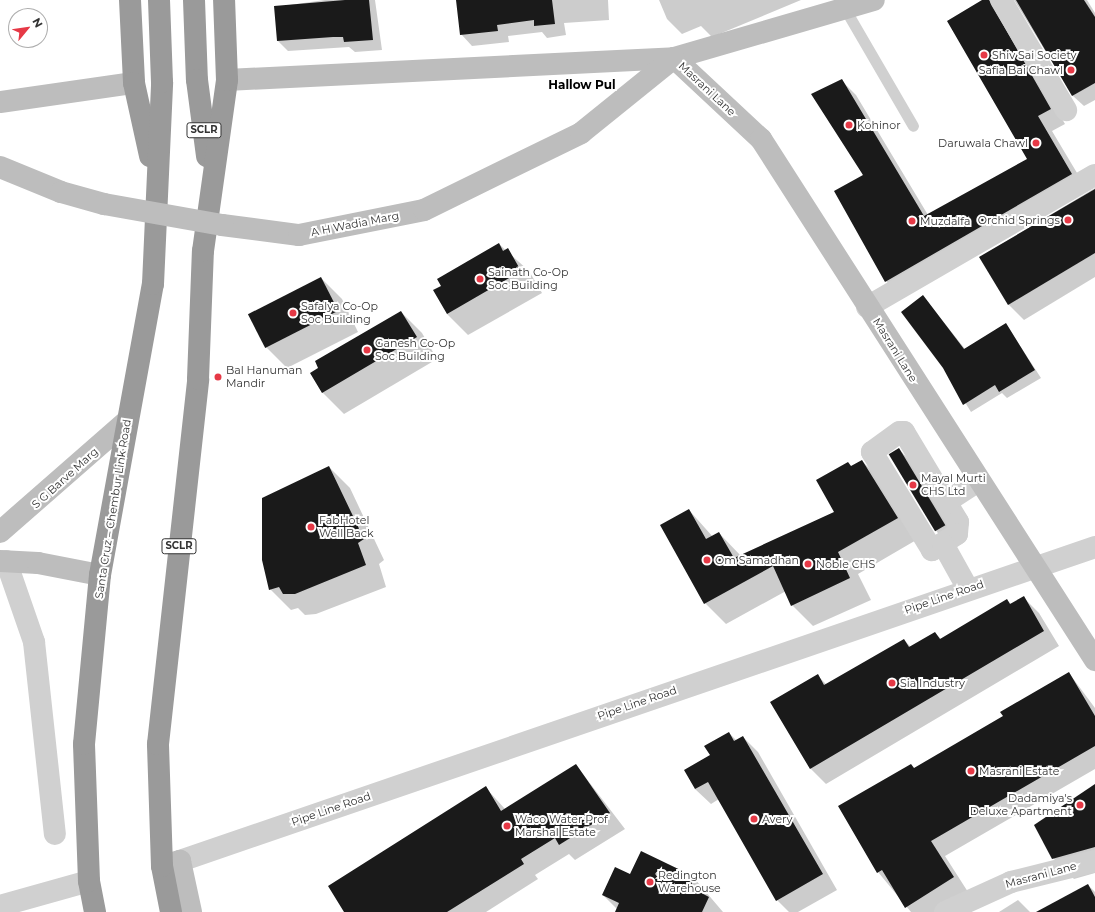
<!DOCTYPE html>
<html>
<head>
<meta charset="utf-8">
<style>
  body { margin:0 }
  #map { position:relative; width:1095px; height:912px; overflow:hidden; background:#fff; font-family:Montserrat,sans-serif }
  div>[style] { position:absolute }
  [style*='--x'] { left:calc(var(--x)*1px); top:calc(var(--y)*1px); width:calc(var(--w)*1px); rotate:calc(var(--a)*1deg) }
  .shadow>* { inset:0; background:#0003 }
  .building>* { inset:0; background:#1a1a1a; transform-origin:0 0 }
  .lane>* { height:11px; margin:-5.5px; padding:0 5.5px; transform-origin:5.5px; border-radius:5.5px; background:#d0d0d0 }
  .street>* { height:22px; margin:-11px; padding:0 11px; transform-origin:11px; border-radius:11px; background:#d0d0d0 }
  .secondary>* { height:22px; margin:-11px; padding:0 11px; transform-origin:11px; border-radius:11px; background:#bdbdbd }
  .highway>* { height:22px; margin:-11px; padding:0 11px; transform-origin:11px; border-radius:11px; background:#9a9a9a }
  .secondary-bridge>* { height:22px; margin:-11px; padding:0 11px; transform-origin:11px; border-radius:11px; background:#bdbdbd }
  .dots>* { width:11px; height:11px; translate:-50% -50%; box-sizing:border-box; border:2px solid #fff; border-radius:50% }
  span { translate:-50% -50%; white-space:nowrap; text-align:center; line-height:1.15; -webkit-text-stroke:4px #fff; paint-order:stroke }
  .shield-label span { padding:1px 3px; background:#fff; border:1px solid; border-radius:3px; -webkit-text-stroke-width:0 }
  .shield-label { font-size:10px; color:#333; font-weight:700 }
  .poi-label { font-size:11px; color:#333 }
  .left { translate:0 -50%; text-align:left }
  .right { translate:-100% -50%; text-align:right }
  .street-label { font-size:11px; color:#333 }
  .neighbourhood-label { font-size:12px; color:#000; font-weight:700 }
  .north { position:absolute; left:8px; top:8px; width:40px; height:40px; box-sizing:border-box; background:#fff; border:1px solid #adadad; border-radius:50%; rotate:61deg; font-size:11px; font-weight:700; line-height:16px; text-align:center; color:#333 }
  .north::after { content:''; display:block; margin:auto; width:14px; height:18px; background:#e63946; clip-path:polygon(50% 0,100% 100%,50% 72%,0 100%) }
</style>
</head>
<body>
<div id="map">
  <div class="shadow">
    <i style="clip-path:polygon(325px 0,375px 0,382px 50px,355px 52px,349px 47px,288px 51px,278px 41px,275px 7px)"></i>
    <i style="clip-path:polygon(457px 0,608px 0,609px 20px,564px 23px,566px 35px,547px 38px,542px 32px,508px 36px,509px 42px,472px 46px,461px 34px)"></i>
    <i style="clip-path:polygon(659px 0,801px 0,712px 37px,701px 26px,682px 34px,667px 19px)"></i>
    <i style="clip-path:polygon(984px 0,993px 0,1065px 124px,1052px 131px,1086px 188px,900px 296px,886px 281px,842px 81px,856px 95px,928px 215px,1029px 159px)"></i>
    <i style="clip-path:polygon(1014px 0,1087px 0,1095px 13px,1095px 100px,1084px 106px,1073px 96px)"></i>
    <i style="clip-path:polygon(1095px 188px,1095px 277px,1024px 320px,1009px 305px,980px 257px)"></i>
    <i style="clip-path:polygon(499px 244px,529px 271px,542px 293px,468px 335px,447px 314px,442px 286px)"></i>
    <i style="clip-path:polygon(321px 278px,342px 299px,358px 332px,287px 368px,266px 347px,250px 315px)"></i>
    <i style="clip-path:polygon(923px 296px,965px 349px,1006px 324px,1041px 378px,1007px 398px,1002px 393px,971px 412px,943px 367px)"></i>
    <i style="clip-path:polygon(401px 312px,422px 333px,437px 359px,344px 414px,323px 393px,312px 373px)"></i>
    <i style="clip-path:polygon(899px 449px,910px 461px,956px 537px,948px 543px,937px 532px)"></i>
    <i style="clip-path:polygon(862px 461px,883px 482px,918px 539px,858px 574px,871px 600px,813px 626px,792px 605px,786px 591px,726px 624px,705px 603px,689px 510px,713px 537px,719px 533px,741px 556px,835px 512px,852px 467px)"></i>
    <i style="clip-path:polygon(329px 467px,350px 488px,384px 560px,379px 564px,386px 587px,316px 614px,305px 615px,298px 608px,291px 610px,270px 589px)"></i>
    <i style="clip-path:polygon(1024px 598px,1039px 613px,1059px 646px,826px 784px,811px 769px,818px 676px,827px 685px,904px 640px,911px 647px,935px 633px,941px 639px,1007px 600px,1012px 605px)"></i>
    <i style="clip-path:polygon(1069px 673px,1095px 708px,1095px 769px,945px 856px,968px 892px,936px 912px,911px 912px,878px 872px,915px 769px,1004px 717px)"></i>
    <i style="clip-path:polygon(729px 733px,737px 741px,743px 737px,758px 752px,837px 890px,798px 912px,789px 912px,777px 900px,719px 799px,711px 804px,695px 789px)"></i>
    <i style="clip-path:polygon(576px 765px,625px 829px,575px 860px,569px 854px,535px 875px,538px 879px,486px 912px,345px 912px,486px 788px,505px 809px)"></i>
    <i style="clip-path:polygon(1095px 787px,1095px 873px,1074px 879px,1053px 858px)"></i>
    <i style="clip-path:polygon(631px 876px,694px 878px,723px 912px,616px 912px,617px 909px,603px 895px)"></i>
    <i style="clip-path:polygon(1088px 885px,1095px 892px,1095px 912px,1038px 912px)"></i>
    <i style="clip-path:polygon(1018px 900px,1030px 912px,999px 912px)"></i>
  </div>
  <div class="building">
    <i style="clip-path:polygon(345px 0,369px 0,373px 40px,344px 42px,343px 37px,333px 37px,277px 41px,274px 6px)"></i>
    <i style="clip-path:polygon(456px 0,552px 0,555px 24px,534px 26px,534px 20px,497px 25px,498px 31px,460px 35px)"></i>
    <i style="clip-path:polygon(982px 0,989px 0,1051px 109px,1038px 116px,1072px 174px,885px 282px,834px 191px,863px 175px,811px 94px,842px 79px,924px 216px,1027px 159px,947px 21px)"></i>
    <i style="clip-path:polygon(1016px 0,1084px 0,1095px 17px,1095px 83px,1072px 96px)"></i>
    <i style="clip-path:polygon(1095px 189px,1095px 253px,1008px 305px,979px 257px)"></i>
    <i style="clip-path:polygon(499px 243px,503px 251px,508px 248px,521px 271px,447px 314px,433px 290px,441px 286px,437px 279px)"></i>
    <i style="left:321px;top:277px;width:38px;height:82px;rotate:63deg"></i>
    <i style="clip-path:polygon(923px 295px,964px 349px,1006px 323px,1035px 370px,999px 392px,995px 385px,963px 405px,943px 368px,901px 312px)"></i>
    <i style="clip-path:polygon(401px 311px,417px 337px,322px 393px,310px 373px,318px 368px,315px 361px)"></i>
    <i style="left:899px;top:448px;width:90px;height:12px;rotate:59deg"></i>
    <i style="clip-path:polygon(862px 460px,898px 518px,838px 552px,850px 578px,791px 606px,773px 566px,704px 604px,660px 525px,689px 509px,706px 539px,719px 532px,734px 558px,834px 512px,816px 480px,848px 462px,851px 466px)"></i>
    <i style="clip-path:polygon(329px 466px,364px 539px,358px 543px,366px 565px,295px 594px,283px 594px,279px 587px,269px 590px,262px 560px,262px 498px)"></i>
    <i style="clip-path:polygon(1024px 596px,1044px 631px,810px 769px,770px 702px,818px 674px,824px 685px,904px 639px,909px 647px,935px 632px,940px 639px,1007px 599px,1010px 604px)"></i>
    <i style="clip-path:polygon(1069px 672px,1095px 716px,1095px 746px,931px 841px,954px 877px,905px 908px,882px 870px,877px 873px,838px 806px,911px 764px,914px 768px,1003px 716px,1000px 712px)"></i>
    <i style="clip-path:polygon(729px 732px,734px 741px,743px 736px,823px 874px,776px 901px,708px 782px,695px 789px,684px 770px,710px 755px,704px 746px)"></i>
    <i style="clip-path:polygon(576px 764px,610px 813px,559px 845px,555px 838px,521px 859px,524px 864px,447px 912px,344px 912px,328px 886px,486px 786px,501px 811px)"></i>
    <i style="clip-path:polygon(1095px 784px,1095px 847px,1052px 859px,1034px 825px)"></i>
    <i style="clip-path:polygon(641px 851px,695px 877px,690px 887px,709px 897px,702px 912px,615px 912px,619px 903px,602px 895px,615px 867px,630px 874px)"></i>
    <i style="clip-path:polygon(1088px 884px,1095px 897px,1095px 912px,1036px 912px)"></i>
  </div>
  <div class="lane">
    <i style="--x:845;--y:9;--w:135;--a:59.8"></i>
  </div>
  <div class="street">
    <i style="--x:1001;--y:0;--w:128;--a:59.4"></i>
    <i style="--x:867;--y:307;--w:263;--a:-30.1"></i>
    <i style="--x:900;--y:432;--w:4;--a:0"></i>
    <i style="--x:904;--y:432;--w:105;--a:59"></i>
    <i style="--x:958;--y:522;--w:12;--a:95"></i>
    <i style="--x:957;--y:534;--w:30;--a:147"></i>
    <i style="--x:932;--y:550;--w:115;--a:-121.5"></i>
    <i style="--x:872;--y:452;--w:34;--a:-36"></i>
    <i style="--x:946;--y:502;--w:38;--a:-33"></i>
    <i style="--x:943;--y:544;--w:51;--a:60.9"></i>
    <i style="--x:6;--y:561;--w:86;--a:70.9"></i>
    <i style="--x:34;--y:642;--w:193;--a:83.8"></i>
    <i style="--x:180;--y:861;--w:967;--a:-18.94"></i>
    <i style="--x:0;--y:906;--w:92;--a:-15.7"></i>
    <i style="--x:945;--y:912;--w:72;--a:-24.4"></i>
    <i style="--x:1011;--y:882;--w:87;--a:-14"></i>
  </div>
  <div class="secondary">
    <i style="--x:674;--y:58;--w:119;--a:43"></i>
    <i style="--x:761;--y:139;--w:619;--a:57.34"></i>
    <i style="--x:227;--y:80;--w:448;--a:-2.8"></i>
    <i style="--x:674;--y:58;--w:208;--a:-16.2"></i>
    <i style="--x:0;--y:102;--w:135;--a:-8.1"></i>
    <i style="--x:0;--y:167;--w:66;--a:22.3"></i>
    <i style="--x:222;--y:225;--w:78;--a:7.4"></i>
    <i style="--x:299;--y:235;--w:127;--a:-11.3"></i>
    <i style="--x:424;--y:210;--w:175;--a:-26.1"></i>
    <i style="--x:581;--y:133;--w:119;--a:-38.9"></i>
    <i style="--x:0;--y:532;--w:169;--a:-41.2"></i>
    <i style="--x:0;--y:561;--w:38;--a:3"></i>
    <i style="--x:38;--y:563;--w:63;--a:11"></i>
    <i style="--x:162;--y:866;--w:19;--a:-16"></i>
    <i style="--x:180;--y:861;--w:52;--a:77.8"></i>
  </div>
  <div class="highway">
    <i style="--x:130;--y:0;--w:83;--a:87.2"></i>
    <i style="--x:134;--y:83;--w:75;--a:77.6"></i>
    <i style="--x:194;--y:0;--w:80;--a:87.9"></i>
    <i style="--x:197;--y:80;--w:77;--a:82.5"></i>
    <i style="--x:95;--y:912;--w:32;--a:-101"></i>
    <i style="--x:89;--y:881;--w:137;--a:-92.1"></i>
    <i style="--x:84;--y:744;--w:170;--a:-84.6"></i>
    <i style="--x:100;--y:575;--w:296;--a:-79.7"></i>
    <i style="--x:153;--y:284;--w:202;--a:-87.4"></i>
    <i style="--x:162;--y:82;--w:82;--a:-92.1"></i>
    <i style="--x:171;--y:912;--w:47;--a:-101.1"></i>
    <i style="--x:162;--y:866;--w:122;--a:-91.9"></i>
    <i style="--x:158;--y:744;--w:367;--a:-83.7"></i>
    <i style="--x:198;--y:379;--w:128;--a:-87.8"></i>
    <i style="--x:203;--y:251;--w:173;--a:-82"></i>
    <i style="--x:227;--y:80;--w:80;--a:-92.1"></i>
  </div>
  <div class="secondary-bridge">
    <i style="--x:61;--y:192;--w:45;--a:15.6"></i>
    <i style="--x:104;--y:204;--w:120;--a:10.1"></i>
  </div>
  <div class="dots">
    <i style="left:984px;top:55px;background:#e63946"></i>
    <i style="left:1071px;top:70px;background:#e63946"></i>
    <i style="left:849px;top:125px;background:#e63946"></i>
    <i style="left:1036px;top:143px;background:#e63946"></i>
    <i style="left:1068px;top:220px;background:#e63946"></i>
    <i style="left:912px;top:221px;background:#e63946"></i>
    <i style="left:480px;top:279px;background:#e63946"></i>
    <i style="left:293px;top:313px;background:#e63946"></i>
    <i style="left:367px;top:350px;background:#e63946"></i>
    <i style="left:218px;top:377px;background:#e63946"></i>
    <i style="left:913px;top:485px;background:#e63946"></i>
    <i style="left:311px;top:527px;background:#e63946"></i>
    <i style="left:707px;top:560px;background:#e63946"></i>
    <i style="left:808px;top:564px;background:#e63946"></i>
    <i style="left:892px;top:683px;background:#e63946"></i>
    <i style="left:971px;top:771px;background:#e63946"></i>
    <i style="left:1080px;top:805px;background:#e63946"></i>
    <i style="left:754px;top:819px;background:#e63946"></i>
    <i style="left:507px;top:826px;background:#e63946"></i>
    <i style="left:650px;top:882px;background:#e63946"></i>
  </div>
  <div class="shield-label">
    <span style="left:204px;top:130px">SCLR</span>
    <span style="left:179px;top:546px">SCLR</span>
  </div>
  <div class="poi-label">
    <span class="left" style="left:992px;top:55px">Shiv Sai Society</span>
    <span class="right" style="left:1063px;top:70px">Safia Bai Chawl</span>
    <span class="left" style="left:857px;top:125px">Kohinor</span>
    <span class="right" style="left:1028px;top:143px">Daruwala Chawl</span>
    <span class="right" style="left:1060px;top:220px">Orchid Springs</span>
    <span class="left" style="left:920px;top:221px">Muzdalfa</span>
    <span class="left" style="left:488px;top:279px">Sainath Co-Op<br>Soc Building</span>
    <span class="left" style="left:301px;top:313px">Safalya Co-Op<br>Soc Building</span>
    <span class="left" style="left:375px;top:350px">Ganesh Co-Op<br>Soc Building</span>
    <span class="left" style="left:226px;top:377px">Bal Hanuman<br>Mandir</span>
    <span class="left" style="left:921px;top:485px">Mayal Murti<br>CHS Ltd</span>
    <span class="left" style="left:319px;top:527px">FabHotel<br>Well Back</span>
    <span class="left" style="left:715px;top:560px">Om Samadhan</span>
    <span class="left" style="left:816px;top:564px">Noble CHS</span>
    <span class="left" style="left:900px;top:683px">Sia Industry</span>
    <span class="left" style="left:979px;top:771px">Masrani Estate</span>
    <span class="right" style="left:1072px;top:805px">Dadamiya's<br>Deluxe Apartment</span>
    <span class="left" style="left:762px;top:819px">Avery</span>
    <span class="left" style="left:515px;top:826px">Waco Water Prof<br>Marshal Estate</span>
    <span class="left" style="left:658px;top:882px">Redington<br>Warehouse</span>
  </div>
  <div class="street-label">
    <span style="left:707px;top:89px;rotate:43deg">Masrani Lane</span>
    <span style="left:355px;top:224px;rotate:-11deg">A H Wadia Marg</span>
    <span style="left:895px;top:350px;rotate:58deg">Masrani Lane</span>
    <span style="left:65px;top:478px;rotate:-42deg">S G Barve Marg</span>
    <span style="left:113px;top:509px;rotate:-81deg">Santa Cruz – Chembur Link Road</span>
    <span style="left:944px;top:597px;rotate:-19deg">Pipe Line Road</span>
    <span style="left:637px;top:703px;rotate:-19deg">Pipe Line Road</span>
    <span style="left:331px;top:809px;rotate:-19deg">Pipe Line Road</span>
    <span style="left:1041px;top:875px;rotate:-15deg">Masrani Lane</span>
  </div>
  <div class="neighbourhood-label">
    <span style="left:582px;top:85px">Hallow Pul</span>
  </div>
  <div class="north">N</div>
</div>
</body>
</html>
